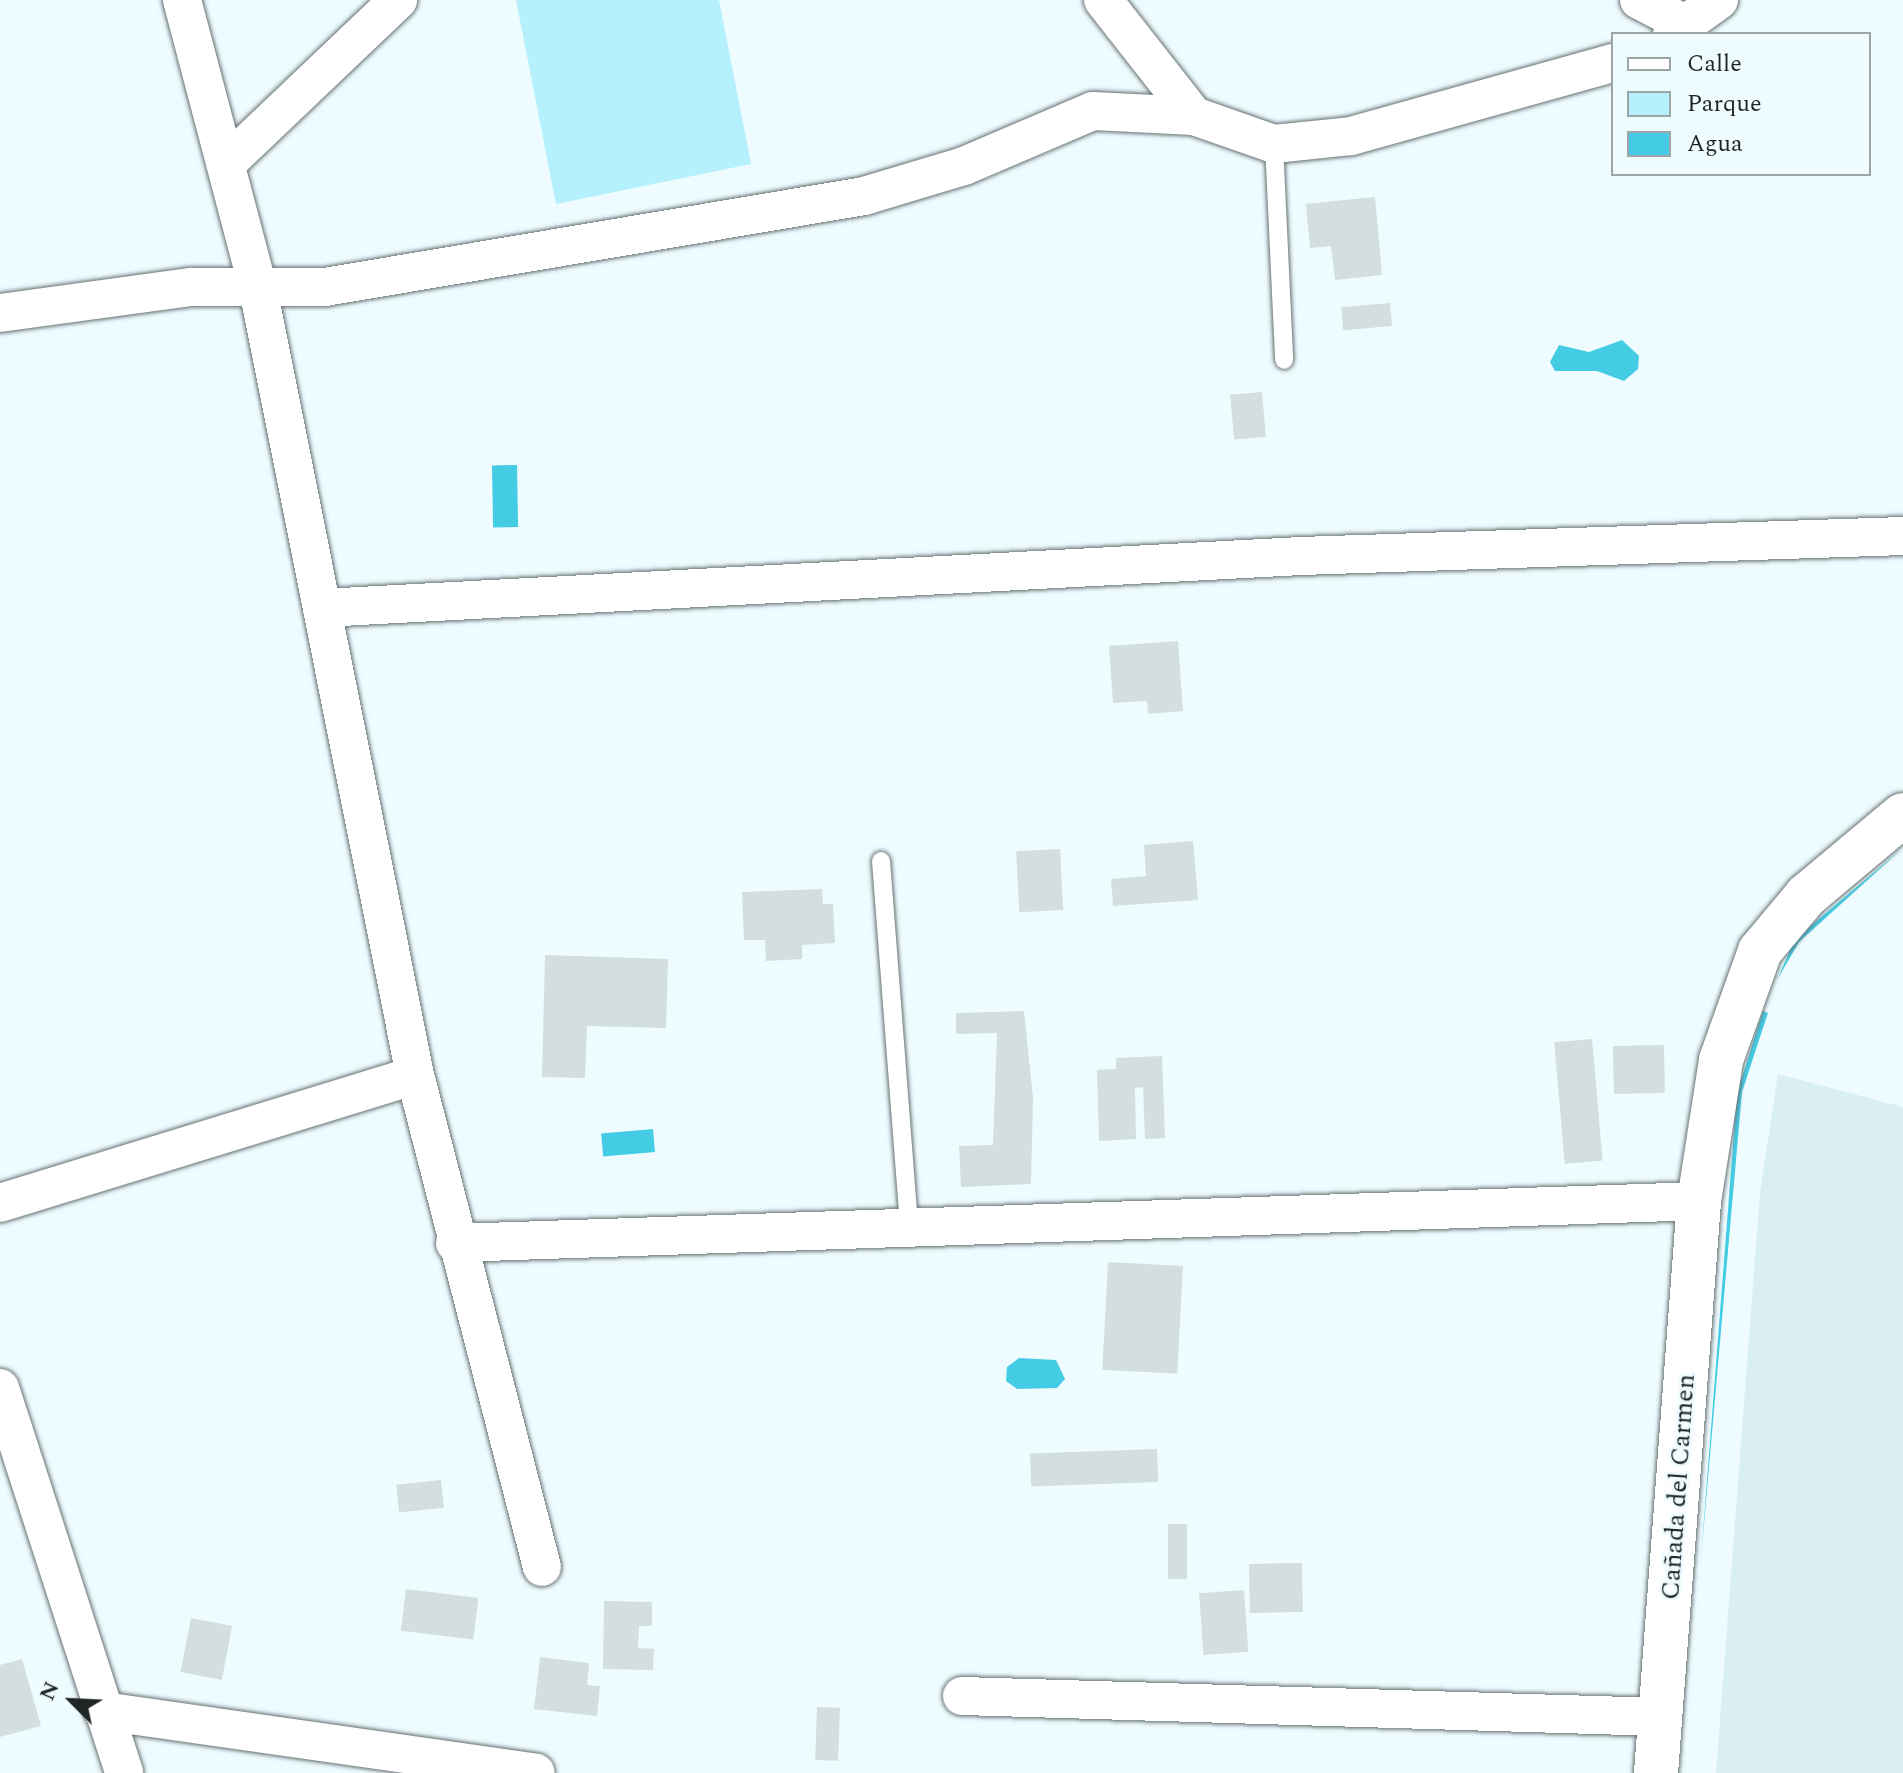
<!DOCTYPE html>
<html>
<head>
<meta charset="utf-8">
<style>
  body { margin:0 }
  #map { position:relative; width:1903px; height:1773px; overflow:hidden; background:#effcff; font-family:Spectral,serif }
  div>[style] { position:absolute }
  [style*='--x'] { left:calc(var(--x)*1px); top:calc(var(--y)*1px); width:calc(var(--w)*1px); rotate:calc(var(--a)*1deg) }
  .built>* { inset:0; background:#d9eff3 }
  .green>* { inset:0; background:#b5f0fd }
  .water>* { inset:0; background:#44cce5; transform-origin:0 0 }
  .building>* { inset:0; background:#d2dee0; transform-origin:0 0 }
  .roads { filter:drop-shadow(0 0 2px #667173) drop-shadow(0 0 2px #667173) }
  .lane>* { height:18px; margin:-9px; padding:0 9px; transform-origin:9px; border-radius:9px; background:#fff }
  .street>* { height:38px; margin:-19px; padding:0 19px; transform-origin:19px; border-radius:19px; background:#fff }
  .secondary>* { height:44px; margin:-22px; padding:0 22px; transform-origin:22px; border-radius:22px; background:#fff }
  span { translate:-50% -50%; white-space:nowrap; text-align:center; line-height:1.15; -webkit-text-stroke:6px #effcff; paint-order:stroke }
  .street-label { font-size:26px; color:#1f2425 }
  .legend { position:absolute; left:1611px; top:32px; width:260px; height:144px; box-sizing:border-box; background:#effcff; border:2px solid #9ca6a8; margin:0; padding:10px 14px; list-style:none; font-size:24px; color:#1f2425 }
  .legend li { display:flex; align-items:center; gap:16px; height:40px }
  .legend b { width:40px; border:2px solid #9ca6a8 }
  .north { position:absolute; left:32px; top:1661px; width:80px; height:80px; -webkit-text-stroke:6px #effcff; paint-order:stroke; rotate:294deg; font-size:22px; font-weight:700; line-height:32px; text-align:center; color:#1f2425 }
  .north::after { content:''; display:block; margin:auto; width:28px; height:36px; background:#1f2425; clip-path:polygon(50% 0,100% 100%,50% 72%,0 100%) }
</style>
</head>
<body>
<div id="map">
  <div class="built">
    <i style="clip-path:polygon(1778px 1074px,1903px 1107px,1903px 1773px,1716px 1773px,1760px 1192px)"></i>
  </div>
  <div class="green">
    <i style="clip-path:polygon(516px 0,719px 0,751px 164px,556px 204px)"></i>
  </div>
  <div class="water">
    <i style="clip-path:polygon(1622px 340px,1639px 356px,1638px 369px,1624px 381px,1597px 371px,1555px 371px,1550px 362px,1559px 345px,1589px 352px)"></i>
    <i style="left:517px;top:465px;width:62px;height:25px;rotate:89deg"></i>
    <i style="clip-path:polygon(1903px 848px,1799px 942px,1777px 980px,1795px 939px)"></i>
    <i style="clip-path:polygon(1763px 1011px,1768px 1013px,1742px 1092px,1701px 1558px,1737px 1093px)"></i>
    <i style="left:653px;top:1129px;width:23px;height:52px;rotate:85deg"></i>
    <i style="clip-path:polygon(1019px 1358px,1056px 1360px,1065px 1379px,1057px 1388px,1017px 1389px,1006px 1381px,1007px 1367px)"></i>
  </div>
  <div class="building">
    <i style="clip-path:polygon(1375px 197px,1382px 275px,1335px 280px,1331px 246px,1310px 248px,1306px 204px)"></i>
    <i style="left:1390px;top:303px;width:23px;height:49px;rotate:85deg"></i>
    <i style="left:1262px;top:392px;width:45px;height:32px;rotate:85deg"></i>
    <i style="clip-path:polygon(1178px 641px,1183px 711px,1148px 714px,1147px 701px,1113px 703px,1109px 646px)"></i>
    <i style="clip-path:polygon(1193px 841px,1198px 900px,1113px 906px,1111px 879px,1146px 876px,1144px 845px)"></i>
    <i style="left:1060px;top:849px;width:61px;height:44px;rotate:87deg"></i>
    <i style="clip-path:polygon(822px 889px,823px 904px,833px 904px,835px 943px,802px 945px,802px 959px,766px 961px,765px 940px,744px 940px,742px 892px)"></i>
    <i style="clip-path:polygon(545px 955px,668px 959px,666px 1028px,587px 1026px,585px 1078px,542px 1077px)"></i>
    <i style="clip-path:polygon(1024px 1011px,1033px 1098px,1031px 1184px,961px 1187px,959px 1146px,993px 1145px,997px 1033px,956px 1034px,956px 1013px)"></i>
    <i style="left:1592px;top:1039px;width:122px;height:38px;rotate:85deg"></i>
    <i style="left:1664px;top:1045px;width:48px;height:51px;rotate:89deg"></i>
    <i style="clip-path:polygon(1162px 1056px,1165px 1138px,1145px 1139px,1143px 1087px,1135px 1088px,1136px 1139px,1099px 1141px,1097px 1070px,1116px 1069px,1116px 1058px)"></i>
    <i style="left:1108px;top:1262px;width:75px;height:108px;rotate:3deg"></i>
    <i style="left:1157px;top:1449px;width:33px;height:127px;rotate:88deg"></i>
    <i style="left:441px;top:1480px;width:28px;height:45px;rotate:84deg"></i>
    <i style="left:1187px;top:1524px;width:55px;height:19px;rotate:90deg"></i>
    <i style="left:1302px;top:1563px;width:49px;height:53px;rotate:89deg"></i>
    <i style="left:406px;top:1589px;width:73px;height:42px;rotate:7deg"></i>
    <i style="left:1244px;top:1590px;width:62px;height:45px;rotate:86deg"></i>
    <i style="clip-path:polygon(604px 1601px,652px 1602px,652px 1626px,639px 1626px,638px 1648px,654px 1649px,653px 1670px,603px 1669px)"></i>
    <i style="left:191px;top:1618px;width:42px;height:55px;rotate:11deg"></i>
    <i style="clip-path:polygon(540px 1657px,589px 1663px,587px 1685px,600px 1686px,597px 1716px,534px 1709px)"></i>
    <i style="clip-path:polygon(22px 1659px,41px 1726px,0 1737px,0 1665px)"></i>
    <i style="left:817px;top:1707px;width:23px;height:53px;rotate:2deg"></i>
  </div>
  <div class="roads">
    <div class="lane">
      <i style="--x:1274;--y:144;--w:216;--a:87.3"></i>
      <i style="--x:881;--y:861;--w:368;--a:85.6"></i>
    </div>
    <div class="street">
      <i style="--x:182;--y:0;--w:298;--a:75.2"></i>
      <i style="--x:258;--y:288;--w:803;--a:78.72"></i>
      <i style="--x:415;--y:1075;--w:508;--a:75.53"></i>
      <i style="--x:1103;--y:0;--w:147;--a:51.9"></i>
      <i style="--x:1639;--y:0;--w:54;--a:27.5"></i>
      <i style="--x:1672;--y:34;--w:58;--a:-35.9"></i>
      <i style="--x:228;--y:162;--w:235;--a:-43.6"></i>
      <i style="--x:0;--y:313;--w:193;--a:-7.8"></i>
      <i style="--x:191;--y:287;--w:134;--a:0"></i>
      <i style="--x:325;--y:287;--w:547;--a:-9.58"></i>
      <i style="--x:864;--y:196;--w:104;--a:-16.7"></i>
      <i style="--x:964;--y:166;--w:140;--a:-23.1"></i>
      <i style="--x:1093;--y:111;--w:101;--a:2.8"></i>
      <i style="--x:1194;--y:116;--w:85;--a:19.3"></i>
      <i style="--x:1274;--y:144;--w:77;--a:-5.9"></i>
      <i style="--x:1351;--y:136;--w:272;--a:-15.6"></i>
      <i style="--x:322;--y:608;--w:980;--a:-3.04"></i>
      <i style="--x:1301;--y:556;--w:602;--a:-1.9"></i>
      <i style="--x:0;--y:1203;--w:434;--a:-17.1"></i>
      <i style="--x:455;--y:1243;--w:1245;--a:-1.93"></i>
      <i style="--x:0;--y:1388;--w:404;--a:72.1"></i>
      <i style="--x:962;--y:1696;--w:701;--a:1.72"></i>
      <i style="--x:103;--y:1711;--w:437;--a:8.1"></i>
    </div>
    <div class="secondary">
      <i style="--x:1656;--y:1773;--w:574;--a:-85.7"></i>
      <i style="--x:1699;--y:1201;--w:143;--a:-81.1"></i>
      <i style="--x:1721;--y:1060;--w:116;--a:-70.3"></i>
      <i style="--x:1760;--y:951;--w:72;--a:-50.1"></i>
      <i style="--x:1806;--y:896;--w:126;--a:-39.9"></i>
    </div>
  </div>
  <div class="street-label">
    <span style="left:1679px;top:1487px;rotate:-86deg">Cañada del Carmen</span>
  </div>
  <ul class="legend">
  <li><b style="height:10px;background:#fff"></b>Calle</li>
  <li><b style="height:22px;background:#b5f0fd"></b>Parque</li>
  <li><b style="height:22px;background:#44cce5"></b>Agua</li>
  </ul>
  <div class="north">N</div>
</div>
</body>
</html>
